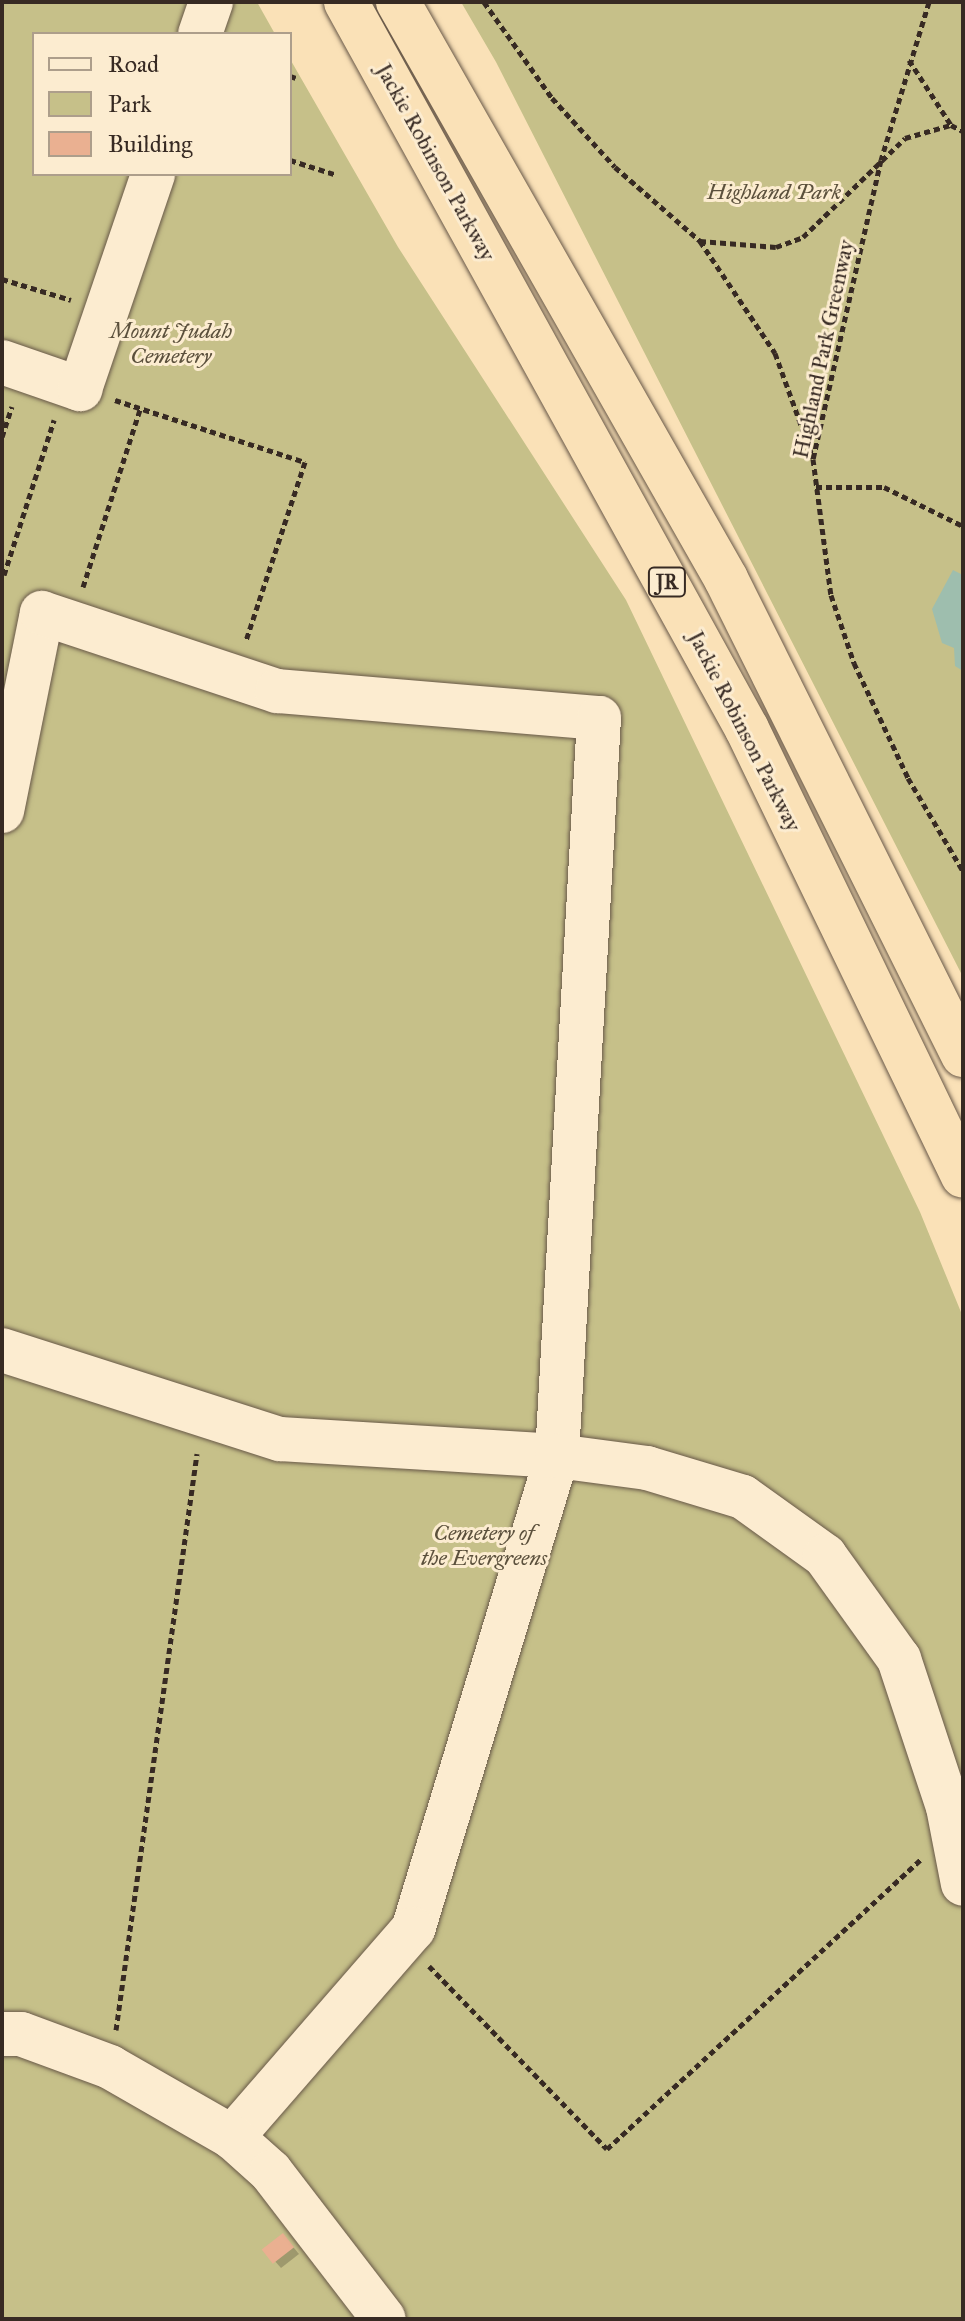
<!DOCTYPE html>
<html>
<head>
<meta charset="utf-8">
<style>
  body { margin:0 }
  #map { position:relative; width:965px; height:2321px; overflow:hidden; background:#fae1b7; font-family:"IM FELL Great Primer",serif }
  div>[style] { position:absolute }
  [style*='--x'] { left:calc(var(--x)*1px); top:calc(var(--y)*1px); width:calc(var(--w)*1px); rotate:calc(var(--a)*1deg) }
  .green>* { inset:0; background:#c6c089 }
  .water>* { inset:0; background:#9ebeae }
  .shadow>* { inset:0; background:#0003 }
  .building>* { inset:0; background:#eab091; transform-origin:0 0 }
  .path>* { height:5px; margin-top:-2.5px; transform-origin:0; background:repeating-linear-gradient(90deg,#372a23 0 6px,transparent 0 10px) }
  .roads { filter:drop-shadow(0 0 2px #685848) drop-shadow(0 0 2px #685848) }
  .minor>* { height:44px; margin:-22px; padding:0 22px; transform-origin:22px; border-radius:22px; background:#fcecd0 }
  .highway>* { height:44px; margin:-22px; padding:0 22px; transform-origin:22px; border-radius:22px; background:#fae1b7 }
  span { translate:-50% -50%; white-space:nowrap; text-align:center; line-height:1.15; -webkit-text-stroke:6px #fcecd0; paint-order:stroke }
  .shield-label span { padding:2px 6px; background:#fcecd0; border:2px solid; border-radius:6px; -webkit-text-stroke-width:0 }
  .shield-label { font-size:20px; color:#372a23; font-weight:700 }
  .street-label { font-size:22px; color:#372a23 }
  .park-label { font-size:22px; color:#5b503c; font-style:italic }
  .frame { position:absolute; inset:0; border:4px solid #372a23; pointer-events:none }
  .legend { position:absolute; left:32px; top:32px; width:260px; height:144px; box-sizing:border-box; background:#fcecd0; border:2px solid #ad9e8b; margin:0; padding:10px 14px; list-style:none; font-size:24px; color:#372a23 }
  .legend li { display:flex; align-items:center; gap:16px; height:40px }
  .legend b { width:40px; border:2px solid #ad9e8b }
</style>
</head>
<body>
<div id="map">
  <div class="green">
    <i style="clip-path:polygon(2px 2px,257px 2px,275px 34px,34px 34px,34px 174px,290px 174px,290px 59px,398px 247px,626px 600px,920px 1212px,963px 1317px,963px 2319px,2px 2319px)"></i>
    <i style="clip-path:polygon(461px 2px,963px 2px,963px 977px,496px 62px)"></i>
  </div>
  <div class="water">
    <i style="clip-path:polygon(953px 570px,963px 575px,963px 671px,955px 666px,954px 648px,942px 643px,932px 609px)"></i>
  </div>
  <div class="shadow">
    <i style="clip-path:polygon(289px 2242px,299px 2254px,281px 2268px,265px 2250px)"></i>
  </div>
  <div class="building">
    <i style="left:283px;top:2233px;width:18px;height:27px;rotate:52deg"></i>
  </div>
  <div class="path">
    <i style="--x:484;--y:2;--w:118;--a:54.7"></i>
    <i style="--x:552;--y:98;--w:93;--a:47.6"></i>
    <i style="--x:615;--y:167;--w:113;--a:41"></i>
    <i style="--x:700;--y:241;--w:76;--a:4.5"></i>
    <i style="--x:776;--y:247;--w:29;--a:-20"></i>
    <i style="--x:803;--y:237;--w:142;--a:-44.1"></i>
    <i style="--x:905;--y:138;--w:48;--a:-15.8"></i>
    <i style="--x:951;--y:125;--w:13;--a:27"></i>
    <i style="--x:929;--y:2;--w:165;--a:106.9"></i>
    <i style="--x:881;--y:160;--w:307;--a:102.8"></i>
    <i style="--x:813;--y:459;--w:137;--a:82.5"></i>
    <i style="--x:831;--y:595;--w:72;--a:71.3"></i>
    <i style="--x:854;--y:663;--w:127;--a:64.8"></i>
    <i style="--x:908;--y:778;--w:108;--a:59.4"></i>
    <i style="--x:909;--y:60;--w:77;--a:57.1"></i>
    <i style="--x:290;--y:76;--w:6;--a:18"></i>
    <i style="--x:290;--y:160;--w:49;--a:17.7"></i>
    <i style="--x:700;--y:241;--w:135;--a:56.2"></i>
    <i style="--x:775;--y:353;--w:112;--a:70.1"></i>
    <i style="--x:2;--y:279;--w:72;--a:16.9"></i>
    <i style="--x:115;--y:400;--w:200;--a:18.1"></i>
    <i style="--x:305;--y:462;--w:188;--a:108.3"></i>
    <i style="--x:2;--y:437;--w:32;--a:-72"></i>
    <i style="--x:816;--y:487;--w:68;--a:0"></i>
    <i style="--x:884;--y:487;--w:88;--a:26.3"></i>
    <i style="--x:4;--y:575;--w:163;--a:-72.1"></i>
    <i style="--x:83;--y:587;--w:187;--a:-72.2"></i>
    <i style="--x:429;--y:1966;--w:255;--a:45.8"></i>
    <i style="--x:607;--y:2149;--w:427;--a:-42.7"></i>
    <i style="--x:116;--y:2030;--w:582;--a:-82"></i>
  </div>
  <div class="roads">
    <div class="minor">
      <i style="--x:200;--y:34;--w:34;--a:-71"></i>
      <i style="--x:2;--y:362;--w:83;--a:19.1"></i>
      <i style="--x:80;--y:389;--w:227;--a:-71.2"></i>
      <i style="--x:2;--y:811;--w:202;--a:-78.6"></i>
      <i style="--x:42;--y:613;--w:248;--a:18.4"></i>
      <i style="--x:277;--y:691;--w:323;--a:4.8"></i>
      <i style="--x:599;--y:718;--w:739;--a:93.26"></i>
      <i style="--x:557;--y:1456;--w:494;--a:106.9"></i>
      <i style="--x:413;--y:1929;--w:276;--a:131"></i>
      <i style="--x:2;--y:1350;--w:292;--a:17.8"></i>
      <i style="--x:280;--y:1439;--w:278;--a:3.5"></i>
      <i style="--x:557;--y:1456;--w:91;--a:7.6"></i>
      <i style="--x:647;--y:1468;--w:100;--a:16.8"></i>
      <i style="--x:743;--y:1497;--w:101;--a:35.7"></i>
      <i style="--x:825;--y:1556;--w:127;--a:54.3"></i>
      <i style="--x:899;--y:1659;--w:156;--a:71.7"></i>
      <i style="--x:948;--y:1807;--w:78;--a:79"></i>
      <i style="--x:2;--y:2034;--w:19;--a:0"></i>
      <i style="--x:21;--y:2034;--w:95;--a:20.3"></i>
      <i style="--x:110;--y:2067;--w:141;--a:29.8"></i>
      <i style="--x:232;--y:2137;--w:52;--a:41.9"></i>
      <i style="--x:271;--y:2172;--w:185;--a:52.5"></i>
    </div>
    <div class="highway">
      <i style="--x:346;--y:2;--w:830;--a:61.12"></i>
      <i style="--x:747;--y:729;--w:496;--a:64.2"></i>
      <i style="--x:398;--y:2;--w:664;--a:60.38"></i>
      <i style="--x:726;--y:579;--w:532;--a:63.53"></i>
    </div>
  </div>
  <div class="shield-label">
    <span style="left:667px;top:582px">JR</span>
  </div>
  <div class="street-label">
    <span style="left:436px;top:162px;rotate:61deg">Jackie Robinson Parkway</span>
    <span style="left:823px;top:349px;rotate:-78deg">Highland Park Greenway</span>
    <span style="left:745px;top:731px;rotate:63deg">Jackie Robinson Parkway</span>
  </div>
  <div class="park-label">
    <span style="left:774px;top:192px">Highland Park</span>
    <span style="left:171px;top:343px">Mount Judah<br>Cemetery</span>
    <span style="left:484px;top:1545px">Cemetery of<br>the Evergreens</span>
  </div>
  <div class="frame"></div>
  <ul class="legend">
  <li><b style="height:10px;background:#fcecd0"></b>Road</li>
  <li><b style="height:22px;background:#c6c089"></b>Park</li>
  <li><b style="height:22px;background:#eab091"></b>Building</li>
  </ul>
</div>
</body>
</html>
